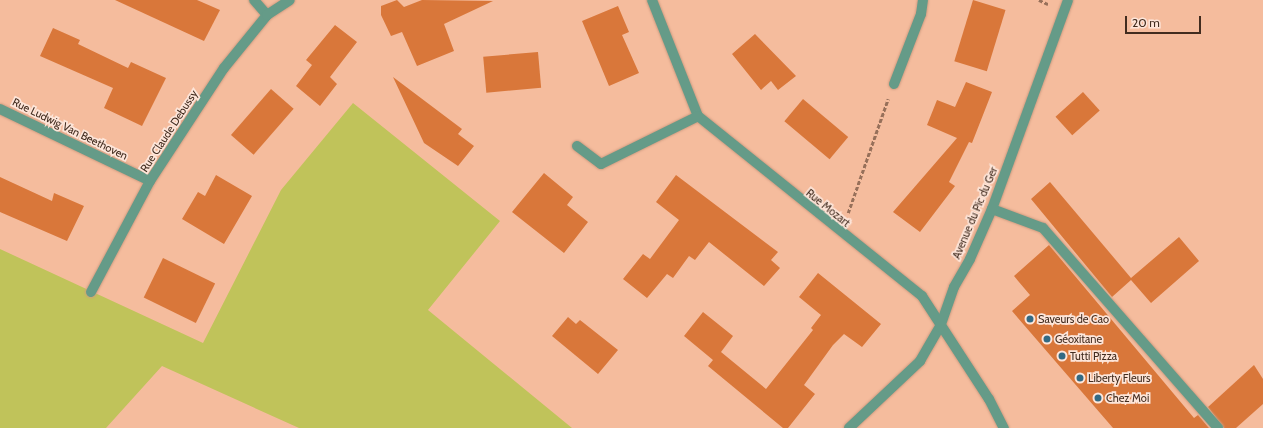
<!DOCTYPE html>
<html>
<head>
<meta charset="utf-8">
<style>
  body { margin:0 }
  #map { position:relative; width:1263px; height:428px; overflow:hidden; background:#f5bc9d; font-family:Cabin,sans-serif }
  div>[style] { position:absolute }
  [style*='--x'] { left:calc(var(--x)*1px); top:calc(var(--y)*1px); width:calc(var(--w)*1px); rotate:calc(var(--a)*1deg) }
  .green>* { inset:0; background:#c0c35a }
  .building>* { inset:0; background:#d9773a; transform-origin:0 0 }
  .path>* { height:2.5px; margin-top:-1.25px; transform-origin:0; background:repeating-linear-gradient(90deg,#97705a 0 4px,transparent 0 6px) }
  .roads { filter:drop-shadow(0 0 1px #ce9c81) drop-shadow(0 0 1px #ce9c81) }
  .service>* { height:10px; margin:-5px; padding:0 5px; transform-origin:5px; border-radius:5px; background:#659b88 }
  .minor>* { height:10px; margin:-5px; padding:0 5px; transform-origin:5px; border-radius:5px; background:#659b88 }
  .dots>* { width:11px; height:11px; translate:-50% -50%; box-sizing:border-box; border:2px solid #fde5d9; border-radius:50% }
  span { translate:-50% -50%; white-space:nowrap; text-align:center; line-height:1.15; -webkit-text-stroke:3.5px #fde5d9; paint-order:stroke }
  .street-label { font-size:11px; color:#422c1f }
  .poi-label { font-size:11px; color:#422c1f }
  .left { translate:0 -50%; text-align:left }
  .scale { position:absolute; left:1125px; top:16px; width:76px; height:18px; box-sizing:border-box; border:2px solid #422c1f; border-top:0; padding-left:5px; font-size:12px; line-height:14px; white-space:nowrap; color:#422c1f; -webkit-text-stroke:3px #fde5d9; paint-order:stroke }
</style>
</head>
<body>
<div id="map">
  <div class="green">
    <i style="clip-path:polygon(353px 103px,500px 221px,428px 310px,572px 428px,299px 428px,162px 366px,106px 428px,0 428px,0 249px,203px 343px,281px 190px)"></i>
  </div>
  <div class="building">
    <i style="clip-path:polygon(115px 0,197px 0,220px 10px,204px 41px)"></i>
    <i style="clip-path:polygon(397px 0,404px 7px,422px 0,493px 1px,444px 24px,454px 51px,417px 66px,402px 32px,391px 36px,381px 15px,381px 6px)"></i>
    <i style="left:973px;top:0;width:34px;height:64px;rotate:17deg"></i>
    <i style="clip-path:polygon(618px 6px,629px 32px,622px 35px,639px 73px,609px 86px,582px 21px)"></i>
    <i style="clip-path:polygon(335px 25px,357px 42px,330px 77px,337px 84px,320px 106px,296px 86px,312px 65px,306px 60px)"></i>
    <i style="clip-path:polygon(53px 28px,80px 40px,78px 44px,128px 68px,131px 62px,166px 78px,142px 126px,104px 108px,113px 88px,40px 56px)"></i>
    <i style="clip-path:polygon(755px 34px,796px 76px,778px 90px,771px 81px,761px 90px,732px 54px)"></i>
    <i style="left:538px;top:52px;width:36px;height:55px;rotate:85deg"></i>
    <i style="clip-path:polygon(393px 77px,462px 129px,458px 134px,474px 146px,458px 166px,424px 143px)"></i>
    <i style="clip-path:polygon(966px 82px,992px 92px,972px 143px,969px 142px,949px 182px,955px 186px,920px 232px,893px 212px,957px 138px,927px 125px,937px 100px,955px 107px)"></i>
    <i style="left:271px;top:89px;width:30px;height:61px;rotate:41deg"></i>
    <i style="left:1083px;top:92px;width:25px;height:37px;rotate:48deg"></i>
    <i style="left:803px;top:99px;width:59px;height:29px;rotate:40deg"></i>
    <i style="clip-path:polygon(544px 173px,573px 197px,567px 205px,588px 222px,564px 253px,512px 212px)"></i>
    <i style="clip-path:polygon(216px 175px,252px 196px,224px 244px,182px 219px,198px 192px,205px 196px)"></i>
    <i style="clip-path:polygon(676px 175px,778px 252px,771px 260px,780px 268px,764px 286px,709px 242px,695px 260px,689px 256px,673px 278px,667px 274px,647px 298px,623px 279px,643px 254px,650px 259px,679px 220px,656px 202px)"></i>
    <i style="clip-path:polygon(0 177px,52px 201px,54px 193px,84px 206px,67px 241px,0 212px)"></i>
    <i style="clip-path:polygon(1050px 182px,1131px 278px,1179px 237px,1199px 261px,1151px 303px,1131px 280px,1112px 297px,1031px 199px)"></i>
    <i style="clip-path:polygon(1049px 245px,1194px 418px,1198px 415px,1209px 428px,1113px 428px,1012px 311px,1030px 295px,1014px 276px)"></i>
    <i style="left:163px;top:258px;width:58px;height:44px;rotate:26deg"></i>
    <i style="clip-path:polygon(818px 273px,881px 324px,862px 347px,844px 334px,833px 345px,804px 385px,815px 394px,788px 428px,783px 428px,708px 366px,713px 360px,684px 336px,703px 312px,733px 336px,721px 352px,766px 389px,813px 330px,811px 328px,821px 315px,799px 297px)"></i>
    <i style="clip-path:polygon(568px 317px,576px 324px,580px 320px,618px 350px,598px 374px,552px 336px)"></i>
    <i style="clip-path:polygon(1254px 365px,1263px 379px,1263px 404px,1236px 428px,1224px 428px,1208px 407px)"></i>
  </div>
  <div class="path">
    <i style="--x:1039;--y:0;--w:10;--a:24"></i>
    <i style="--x:848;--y:213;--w:121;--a:-70.7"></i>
  </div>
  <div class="roads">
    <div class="service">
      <i style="--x:992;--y:209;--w:54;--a:20.4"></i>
      <i style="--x:1043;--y:228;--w:266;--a:48.8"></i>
    </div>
    <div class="minor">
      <i style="--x:254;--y:0;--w:20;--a:49"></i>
      <i style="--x:652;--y:0;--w:125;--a:68.4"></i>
      <i style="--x:698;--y:116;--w:287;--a:38.8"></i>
      <i style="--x:922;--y:296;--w:123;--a:57"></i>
      <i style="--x:989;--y:399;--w:33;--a:63"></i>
      <i style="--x:894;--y:84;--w:75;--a:-68.9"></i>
      <i style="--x:921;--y:14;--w:14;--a:-82"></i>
      <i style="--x:0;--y:109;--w:166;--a:25.6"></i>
      <i style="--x:577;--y:146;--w:30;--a:37"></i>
      <i style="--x:601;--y:164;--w:108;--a:-26.3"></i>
      <i style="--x:91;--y:292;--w:126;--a:-62"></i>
      <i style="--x:150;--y:181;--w:135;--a:-56.8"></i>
      <i style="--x:224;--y:68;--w:68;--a:-50.9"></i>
      <i style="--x:267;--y:15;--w:27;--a:-33"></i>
      <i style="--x:849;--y:428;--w:98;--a:-43.3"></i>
      <i style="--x:920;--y:361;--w:39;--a:-60"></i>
      <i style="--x:940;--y:327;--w:42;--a:-70.7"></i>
      <i style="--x:954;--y:287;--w:32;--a:-60"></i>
      <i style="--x:970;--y:259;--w:55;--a:-66.3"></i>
      <i style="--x:992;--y:209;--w:222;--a:-70"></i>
    </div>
  </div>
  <div class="dots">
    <i style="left:1030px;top:319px;background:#326a84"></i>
    <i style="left:1047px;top:339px;background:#326a84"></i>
    <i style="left:1062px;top:356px;background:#326a84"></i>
    <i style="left:1080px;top:378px;background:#326a84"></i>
    <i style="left:1098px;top:398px;background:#326a84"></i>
  </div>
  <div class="street-label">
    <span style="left:70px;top:129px;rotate:26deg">Rue Ludwig Van Beethoven</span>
    <span style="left:169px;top:131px;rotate:-57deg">Rue Claude Debussy</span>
    <span style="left:828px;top:208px;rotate:39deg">Rue Mozart</span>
    <span style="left:975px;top:213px;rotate:-67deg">Avenue du Pic du Ger</span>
  </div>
  <div class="poi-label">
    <span class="left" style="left:1038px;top:319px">Saveurs de Cao</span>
    <span class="left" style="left:1055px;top:339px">Géoxitane</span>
    <span class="left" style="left:1070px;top:356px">Tutti Pizza</span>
    <span class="left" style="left:1088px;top:378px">Liberty Fleurs</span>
    <span class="left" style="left:1106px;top:398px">Chez Moi</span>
  </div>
  <div class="scale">20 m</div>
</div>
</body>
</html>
